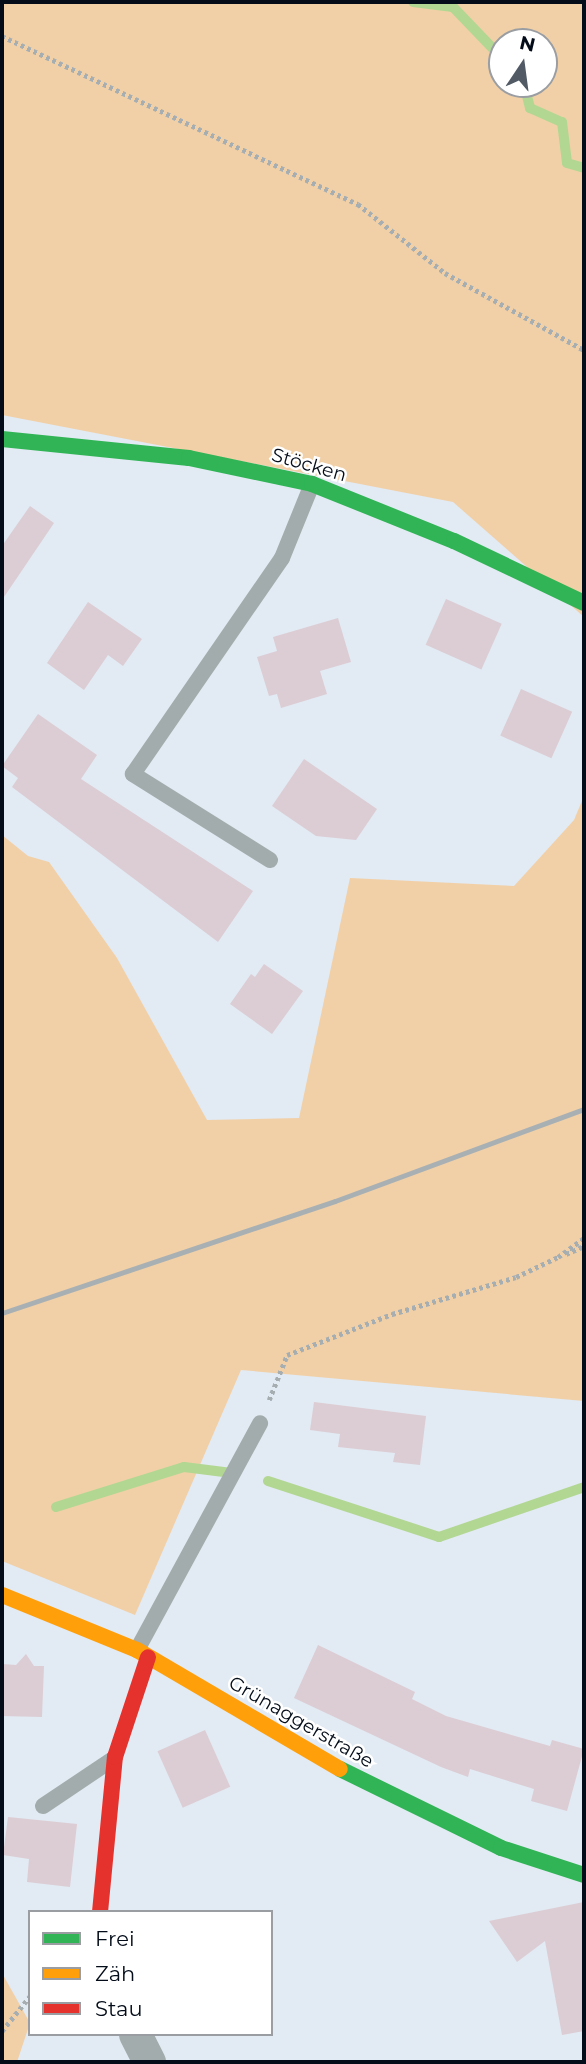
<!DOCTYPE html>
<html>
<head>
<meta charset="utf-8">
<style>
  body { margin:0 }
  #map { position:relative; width:586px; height:2064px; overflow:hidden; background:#e2eaf3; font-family:Montserrat,sans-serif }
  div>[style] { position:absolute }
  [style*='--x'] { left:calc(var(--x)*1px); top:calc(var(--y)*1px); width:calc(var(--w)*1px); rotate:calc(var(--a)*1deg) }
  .green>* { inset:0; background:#f1d0a7 }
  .stream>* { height:10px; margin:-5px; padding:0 5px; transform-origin:5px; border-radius:5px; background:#b2d792 }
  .building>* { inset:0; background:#dccdd4; transform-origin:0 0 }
  .path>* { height:4.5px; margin-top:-2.25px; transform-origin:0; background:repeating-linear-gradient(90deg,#a7aeb2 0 3.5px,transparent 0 7px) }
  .lane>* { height:16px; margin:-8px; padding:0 8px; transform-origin:8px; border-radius:8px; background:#a3acac }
  .street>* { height:33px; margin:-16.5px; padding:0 16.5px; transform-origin:16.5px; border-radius:16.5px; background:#a3acac }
  .fast>* { height:16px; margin:-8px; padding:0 8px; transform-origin:8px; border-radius:8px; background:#30b455 }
  .slow>* { height:16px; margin:-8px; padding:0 8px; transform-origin:8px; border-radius:8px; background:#ff9f0a }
  .jam>* { height:16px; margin:-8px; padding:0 8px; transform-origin:8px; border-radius:8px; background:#e5322d }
  .rail>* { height:5px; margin:-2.5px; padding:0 2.5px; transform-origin:2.5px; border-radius:2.5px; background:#a9b0b4 }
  span { translate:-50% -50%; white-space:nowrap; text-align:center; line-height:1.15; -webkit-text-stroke:5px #fff; paint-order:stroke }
  .street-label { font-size:19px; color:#030c18 }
  .frame { position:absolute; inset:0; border:4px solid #030c18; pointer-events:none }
  .legend { position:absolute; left:28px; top:1910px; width:245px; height:126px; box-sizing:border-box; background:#fff; border:2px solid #9a9ea3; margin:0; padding:9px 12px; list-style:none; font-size:21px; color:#030c18 }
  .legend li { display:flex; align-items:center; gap:14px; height:35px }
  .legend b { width:35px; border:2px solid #9a9ea3 }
  .north { position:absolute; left:488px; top:28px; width:70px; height:70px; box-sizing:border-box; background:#fff; border:2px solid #9a9ea3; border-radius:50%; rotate:13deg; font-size:19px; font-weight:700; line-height:28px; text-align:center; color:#030c18 }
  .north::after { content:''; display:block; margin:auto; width:24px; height:32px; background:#515a65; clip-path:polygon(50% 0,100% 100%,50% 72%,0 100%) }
</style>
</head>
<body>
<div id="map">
  <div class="green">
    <i style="clip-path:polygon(evenodd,2px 2px,584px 2px,584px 617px,453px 502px,2px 415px,2px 2px,502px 42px,544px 42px,544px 84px,502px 84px,502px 42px)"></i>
    <i style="clip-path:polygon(584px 796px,584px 1401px,241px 1370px,135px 1615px,2px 1561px,2px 835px,28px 856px,49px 862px,117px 958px,207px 1120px,299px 1118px,350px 878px,514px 886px,574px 820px)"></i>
    <i style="clip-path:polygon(2px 1973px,30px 2023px,17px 2062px,2px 2062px)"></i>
  </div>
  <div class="stream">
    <i style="--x:413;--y:2;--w:40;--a:7.1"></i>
    <i style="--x:453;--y:7;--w:71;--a:46.1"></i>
    <i style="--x:524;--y:84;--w:25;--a:76"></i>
    <i style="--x:530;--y:108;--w:35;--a:24"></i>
    <i style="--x:562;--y:122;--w:41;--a:83"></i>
    <i style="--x:567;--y:163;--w:18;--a:16"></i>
    <i style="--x:268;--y:1481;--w:180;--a:18.1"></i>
    <i style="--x:439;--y:1537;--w:153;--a:-19"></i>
    <i style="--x:56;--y:1507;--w:134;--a:-17.4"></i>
    <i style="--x:184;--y:1467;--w:48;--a:7.1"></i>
  </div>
  <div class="building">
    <i style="clip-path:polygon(30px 506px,54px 523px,2px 600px,2px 546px)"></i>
    <i style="left:446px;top:599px;width:61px;height:50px;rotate:24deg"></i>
    <i style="clip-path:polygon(88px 602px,142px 639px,123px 666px,108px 655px,84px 690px,47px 663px)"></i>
    <i style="clip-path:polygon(338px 618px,351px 662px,320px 671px,327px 694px,281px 708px,277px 694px,269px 696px,257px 657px,277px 651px,273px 637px)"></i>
    <i style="left:521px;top:689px;width:56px;height:51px;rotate:24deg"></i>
    <i style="clip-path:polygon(38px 714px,97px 755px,81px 779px,253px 891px,218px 942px,12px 787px,18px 778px,2px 766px)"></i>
    <i style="clip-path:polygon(304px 759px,377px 809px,356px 840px,316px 836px,272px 806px)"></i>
    <i style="clip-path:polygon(264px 964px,303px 991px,272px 1034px,230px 1004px,251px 974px,255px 977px)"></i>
    <i style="clip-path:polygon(314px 1402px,426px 1416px,420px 1465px,393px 1462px,395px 1453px,338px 1447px,340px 1434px,310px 1430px)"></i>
    <i style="clip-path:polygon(318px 1645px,415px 1692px,412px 1699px,446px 1716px,550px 1746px,552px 1740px,584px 1749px,567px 1811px,531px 1801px,534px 1789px,470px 1769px,468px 1777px,441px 1767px,294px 1698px)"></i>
    <i style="clip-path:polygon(26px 1654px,34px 1666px,44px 1666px,42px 1717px,2px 1716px,2px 1664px,16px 1665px)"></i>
    <i style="left:205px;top:1730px;width:62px;height:52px;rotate:66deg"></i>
    <i style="clip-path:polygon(8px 1817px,77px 1824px,70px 1887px,27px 1882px,29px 1859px,3px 1855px)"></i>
    <i style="clip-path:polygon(584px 1902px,584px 2031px,562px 2035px,545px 1941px,517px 1962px,489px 1921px)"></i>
  </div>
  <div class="path">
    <i style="--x:2;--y:36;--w:394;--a:25.3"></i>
    <i style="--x:358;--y:204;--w:111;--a:38.4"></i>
    <i style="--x:445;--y:273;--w:159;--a:29"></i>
    <i style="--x:566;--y:1254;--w:20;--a:-24"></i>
    <i style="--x:269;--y:1400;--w:48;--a:-68.2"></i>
    <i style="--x:287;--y:1355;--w:113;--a:-21.3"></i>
    <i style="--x:392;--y:1314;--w:129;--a:-16.6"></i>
    <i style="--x:516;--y:1277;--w:47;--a:-25.5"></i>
    <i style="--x:558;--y:1257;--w:32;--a:-36"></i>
    <i style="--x:2;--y:2031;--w:45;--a:-51.3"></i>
  </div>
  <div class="lane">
    <i style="--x:270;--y:860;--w:162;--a:-147.9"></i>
    <i style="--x:133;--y:774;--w:262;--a:-55.4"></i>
    <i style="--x:282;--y:558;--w:80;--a:-67.9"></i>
    <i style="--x:137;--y:1650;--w:258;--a:-61.5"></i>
    <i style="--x:43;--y:1806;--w:81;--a:-33.9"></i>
  </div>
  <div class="street">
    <i style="--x:135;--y:2034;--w:31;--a:63"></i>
  </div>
  <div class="fast">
    <i style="--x:2;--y:439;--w:188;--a:5.8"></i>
    <i style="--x:189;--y:458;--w:126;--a:11.9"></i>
    <i style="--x:312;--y:484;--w:153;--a:21.9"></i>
    <i style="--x:454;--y:541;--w:144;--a:25.5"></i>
    <i style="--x:340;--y:1769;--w:179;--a:26.1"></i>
    <i style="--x:501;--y:1848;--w:87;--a:18"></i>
  </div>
  <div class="slow">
    <i style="--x:2;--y:1595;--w:146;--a:22.2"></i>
    <i style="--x:137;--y:1650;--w:235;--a:30.4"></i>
  </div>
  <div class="jam">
    <i style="--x:100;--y:1912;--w:156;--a:-84.5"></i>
    <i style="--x:115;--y:1757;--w:105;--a:-71.7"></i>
  </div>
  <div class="rail">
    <i style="--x:2;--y:1313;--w:351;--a:-18.6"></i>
    <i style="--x:335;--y:1201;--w:265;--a:-20.3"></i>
  </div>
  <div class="street-label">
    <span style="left:309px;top:465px;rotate:16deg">Stöcken</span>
    <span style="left:301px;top:1722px;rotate:30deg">Grünaggerstraße</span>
  </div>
  <div class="frame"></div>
  <ul class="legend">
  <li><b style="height:9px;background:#30b455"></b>Frei</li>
  <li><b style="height:9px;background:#ff9f0a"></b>Zäh</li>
  <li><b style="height:9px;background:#e5322d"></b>Stau</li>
  </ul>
  <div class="north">N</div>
</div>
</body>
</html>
